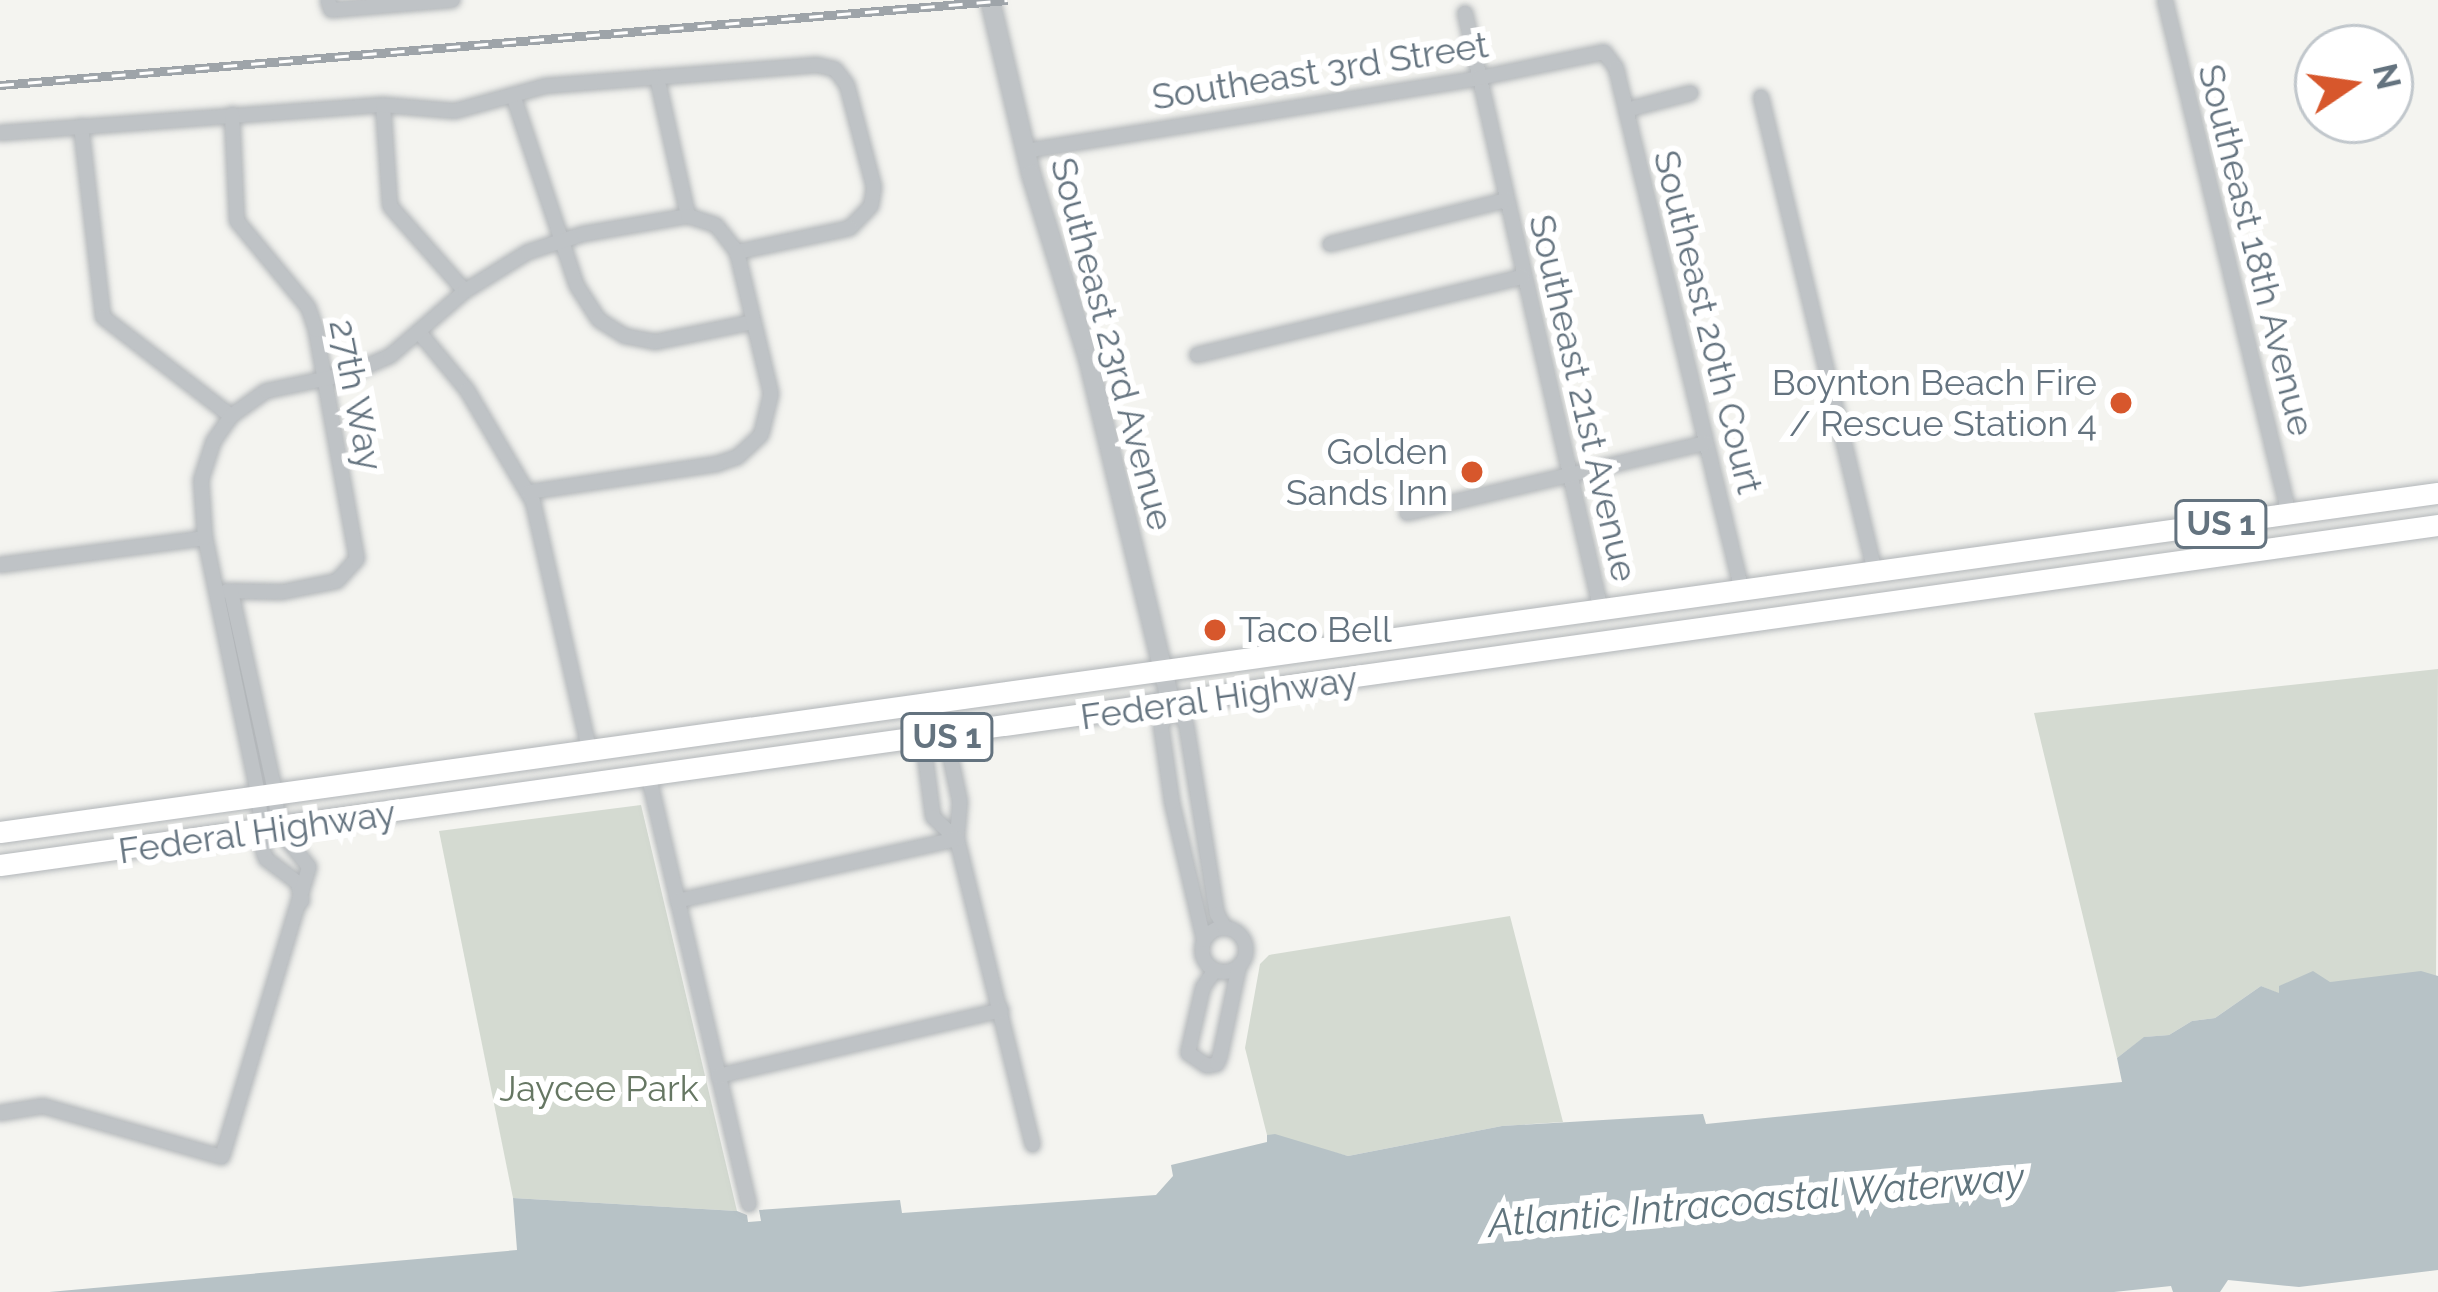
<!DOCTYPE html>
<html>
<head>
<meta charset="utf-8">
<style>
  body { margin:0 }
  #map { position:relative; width:2438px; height:1292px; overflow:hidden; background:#f4f4f0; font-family:Raleway,sans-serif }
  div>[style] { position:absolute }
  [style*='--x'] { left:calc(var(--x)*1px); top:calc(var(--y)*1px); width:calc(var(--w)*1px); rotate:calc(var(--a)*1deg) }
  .green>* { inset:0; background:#d4dad1 }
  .water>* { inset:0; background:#b7c2c6 }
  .roads { filter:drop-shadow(0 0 3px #b2b6b9) drop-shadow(0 0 3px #b2b6b9) }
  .minor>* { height:14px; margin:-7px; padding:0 7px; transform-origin:7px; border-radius:7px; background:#bfc3c6 }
  .minor>.ring { margin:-7px; padding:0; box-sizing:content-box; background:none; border:14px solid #bfc3c6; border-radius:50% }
  .tertiary>* { height:18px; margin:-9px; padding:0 9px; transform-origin:9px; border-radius:9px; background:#bfc3c6 }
  .primary>* { height:21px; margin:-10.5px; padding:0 10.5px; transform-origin:10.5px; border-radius:10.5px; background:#fff }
  .rail>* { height:9px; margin-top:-4.5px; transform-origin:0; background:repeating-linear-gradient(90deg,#fff 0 14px,#9ea4a9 0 28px); box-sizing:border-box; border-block:3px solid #9ea4a9 }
  .dots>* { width:33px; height:33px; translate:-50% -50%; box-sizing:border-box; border:6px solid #fff; border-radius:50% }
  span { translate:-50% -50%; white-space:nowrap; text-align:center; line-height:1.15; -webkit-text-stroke:12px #fff; paint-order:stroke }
  .shield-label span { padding:3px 9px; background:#fff; border:3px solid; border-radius:9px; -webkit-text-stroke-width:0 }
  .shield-label { font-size:33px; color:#64737f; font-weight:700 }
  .street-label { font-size:36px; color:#64737f }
  .poi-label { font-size:36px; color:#64737f }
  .right { translate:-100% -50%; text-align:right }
  .left { translate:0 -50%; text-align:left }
  .park-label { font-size:36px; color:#667763 }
  .water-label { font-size:39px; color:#60747d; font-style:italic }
  .north { position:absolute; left:2294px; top:24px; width:120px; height:120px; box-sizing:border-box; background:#fff; border:3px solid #c1c7cc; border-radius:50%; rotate:77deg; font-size:33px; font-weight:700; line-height:48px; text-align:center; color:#64737f }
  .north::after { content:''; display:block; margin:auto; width:42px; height:54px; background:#d7572c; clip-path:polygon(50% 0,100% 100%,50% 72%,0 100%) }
</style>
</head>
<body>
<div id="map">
  <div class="green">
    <i style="clip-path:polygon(2438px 669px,2436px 979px,2330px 982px,2280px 994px,2261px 986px,2215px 1018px,2192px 1021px,2169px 1035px,2145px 1037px,2117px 1058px,2034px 713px)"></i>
    <i style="clip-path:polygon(641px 805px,737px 1211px,513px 1198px,439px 831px)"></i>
    <i style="clip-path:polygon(1510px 916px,1563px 1122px,1502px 1126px,1348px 1156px,1267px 1135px,1245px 1048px,1260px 964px,1269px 955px)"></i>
  </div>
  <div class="water">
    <i style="clip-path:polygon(2313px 971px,2330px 982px,2421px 971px,2438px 976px,2438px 1270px,2299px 1287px,2228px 1280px,2220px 1292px,2173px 1292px,2171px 1286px,2114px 1292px,49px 1292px,517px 1250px,513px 1198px,737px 1211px,747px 1215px,748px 1222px,761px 1221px,759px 1210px,900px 1200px,902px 1213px,1156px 1195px,1173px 1176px,1171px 1165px,1267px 1142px,1267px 1135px,1275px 1134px,1348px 1156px,1502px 1126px,1703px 1114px,1706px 1124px,2122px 1082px,2117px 1058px,2144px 1037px,2169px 1035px,2192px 1021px,2215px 1018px,2261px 986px,2279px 993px,2279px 986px)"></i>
  </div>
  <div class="roads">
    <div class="minor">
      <i style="--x:328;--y:0;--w:10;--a:73"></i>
      <i style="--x:331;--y:10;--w:122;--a:-4.7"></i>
      <i style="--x:2165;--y:0;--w:529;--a:76.44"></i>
      <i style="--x:1465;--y:13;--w:612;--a:77.17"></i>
      <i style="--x:657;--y:77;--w:142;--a:77.4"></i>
      <i style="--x:513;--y:95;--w:201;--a:71.5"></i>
      <i style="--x:577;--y:286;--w:40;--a:57.1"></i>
      <i style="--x:599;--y:320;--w:31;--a:32"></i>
      <i style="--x:625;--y:336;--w:31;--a:11"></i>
      <i style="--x:655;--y:342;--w:100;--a:-11.5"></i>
      <i style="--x:1761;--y:97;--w:488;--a:76.5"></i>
      <i style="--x:383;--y:105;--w:101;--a:86"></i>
      <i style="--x:390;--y:206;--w:113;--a:48.6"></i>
      <i style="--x:1626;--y:110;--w:67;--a:-14.7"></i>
      <i style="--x:81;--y:126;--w:192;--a:83.4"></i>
      <i style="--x:103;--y:317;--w:162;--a:37.7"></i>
      <i style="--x:0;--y:133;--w:384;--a:-4.2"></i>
      <i style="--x:383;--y:105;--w:72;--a:4.8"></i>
      <i style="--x:455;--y:111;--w:93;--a:-15.5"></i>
      <i style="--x:545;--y:86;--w:273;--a:-4.4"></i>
      <i style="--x:817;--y:65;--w:18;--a:13"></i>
      <i style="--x:835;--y:69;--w:20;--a:53"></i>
      <i style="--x:847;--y:85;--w:106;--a:75.2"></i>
      <i style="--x:874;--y:187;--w:19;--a:99"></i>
      <i style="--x:871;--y:206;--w:30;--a:134"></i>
      <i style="--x:850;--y:228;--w:116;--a:168"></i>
      <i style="--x:1025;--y:151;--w:460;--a:-9.1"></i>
      <i style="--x:1479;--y:78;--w:128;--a:-11.7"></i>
      <i style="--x:1604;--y:52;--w:20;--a:53"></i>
      <i style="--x:1616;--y:68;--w:538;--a:76.45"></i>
      <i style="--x:1330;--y:244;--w:182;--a:-14"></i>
      <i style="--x:419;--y:332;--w:75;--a:50.4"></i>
      <i style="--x:467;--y:390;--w:130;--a:59.5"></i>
      <i style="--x:533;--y:502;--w:257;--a:77.2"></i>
      <i style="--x:1197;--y:355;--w:335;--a:-13.5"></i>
      <i style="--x:1407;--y:513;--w:307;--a:-13.2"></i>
      <i style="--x:0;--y:565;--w:207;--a:-7.5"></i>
      <i style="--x:227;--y:591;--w:55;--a:1"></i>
      <i style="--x:282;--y:592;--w:56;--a:-11.3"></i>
      <i style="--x:337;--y:581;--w:30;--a:-48"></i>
      <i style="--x:357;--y:559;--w:233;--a:-100.2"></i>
      <i style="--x:316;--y:330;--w:24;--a:-109"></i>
      <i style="--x:308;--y:307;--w:112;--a:-129.5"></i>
      <i style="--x:237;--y:221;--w:107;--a:-92.7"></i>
      <i style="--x:946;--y:737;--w:66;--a:77.8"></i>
      <i style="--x:960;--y:802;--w:37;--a:95"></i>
      <i style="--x:957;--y:839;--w:315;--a:76.1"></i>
      <i style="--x:923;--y:740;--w:78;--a:82.6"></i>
      <i style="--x:933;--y:817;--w:33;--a:43"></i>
      <i style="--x:649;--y:778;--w:438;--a:76.8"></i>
      <i style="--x:302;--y:901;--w:18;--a:-103"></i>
      <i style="--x:298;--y:883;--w:40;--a:-143"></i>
      <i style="--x:266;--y:859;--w:9;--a:-108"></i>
      <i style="--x:263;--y:850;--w:52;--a:-94.4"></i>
      <i style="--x:259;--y:798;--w:266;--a:-101.7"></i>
      <i style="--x:205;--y:538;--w:58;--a:-93.9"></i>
      <i style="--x:201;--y:480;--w:40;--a:-72"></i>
      <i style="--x:213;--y:442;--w:32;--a:-55"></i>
      <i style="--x:231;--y:416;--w:43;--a:-35.5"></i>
      <i style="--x:266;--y:391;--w:84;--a:-11.7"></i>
      <i style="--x:348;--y:374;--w:46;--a:-23.2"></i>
      <i style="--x:390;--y:356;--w:99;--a:-40.9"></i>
      <i style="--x:465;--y:291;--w:74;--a:-31.8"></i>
      <i style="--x:528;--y:252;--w:58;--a:-18.1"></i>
      <i style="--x:583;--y:234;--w:107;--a:-9.7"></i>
      <i style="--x:688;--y:216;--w:29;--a:18"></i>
      <i style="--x:716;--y:225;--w:34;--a:52"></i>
      <i style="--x:737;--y:252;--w:146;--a:76.5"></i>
      <i style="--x:771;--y:394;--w:42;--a:103.7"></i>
      <i style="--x:761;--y:435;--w:33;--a:137"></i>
      <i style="--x:737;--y:457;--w:21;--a:161"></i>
      <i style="--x:717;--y:464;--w:190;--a:171.5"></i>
      <i style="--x:677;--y:901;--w:287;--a:-12.5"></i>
      <i class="ring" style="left:1202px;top:928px;width:30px;height:30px"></i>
      <i style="--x:1204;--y:940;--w:142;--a:-103.1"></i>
      <i style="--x:1172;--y:802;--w:77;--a:-98.2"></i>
      <i style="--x:1161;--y:726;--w:23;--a:-65"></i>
      <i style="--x:1171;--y:705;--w:23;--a:50"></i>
      <i style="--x:1186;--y:723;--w:193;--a:80.8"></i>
      <i style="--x:1217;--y:914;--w:16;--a:60"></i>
      <i style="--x:1215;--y:970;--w:21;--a:125"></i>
      <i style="--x:1203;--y:987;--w:68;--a:102.8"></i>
      <i style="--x:1188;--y:1053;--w:23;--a:34"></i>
      <i style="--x:1207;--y:1066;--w:10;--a:-11"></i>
      <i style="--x:1217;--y:1064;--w:9;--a:-69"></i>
      <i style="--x:1220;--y:1056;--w:92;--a:-78.1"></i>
      <i style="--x:718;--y:1076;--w:291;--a:-13.1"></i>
      <i style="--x:0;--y:1113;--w:44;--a:-9.2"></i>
      <i style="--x:43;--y:1106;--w:186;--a:15.9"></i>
      <i style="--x:222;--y:1157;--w:303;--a:-73.3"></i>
      <i style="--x:309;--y:867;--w:50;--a:-128.5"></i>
      <i style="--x:278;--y:828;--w:32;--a:-94"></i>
      <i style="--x:276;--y:796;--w:210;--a:-102.4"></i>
    </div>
    <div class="tertiary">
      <i style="--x:990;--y:0;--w:179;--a:76.7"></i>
      <i style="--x:1031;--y:174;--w:193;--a:72.8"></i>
      <i style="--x:1088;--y:358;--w:357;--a:76.5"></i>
    </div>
    <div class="primary">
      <i style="--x:0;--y:832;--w:2461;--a:-7.92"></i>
      <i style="--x:0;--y:865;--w:2462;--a:-7.94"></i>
    </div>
  </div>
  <div class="rail">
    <i style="--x:0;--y:85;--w:1011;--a:-4.82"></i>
  </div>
  <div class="dots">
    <i style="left:2121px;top:403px;background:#d7572c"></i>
    <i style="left:1472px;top:472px;background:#d7572c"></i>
    <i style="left:1215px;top:630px;background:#d7572c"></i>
  </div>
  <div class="shield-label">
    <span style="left:2221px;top:524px">US 1</span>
    <span style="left:947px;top:737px">US 1</span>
  </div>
  <div class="street-label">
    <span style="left:1320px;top:71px;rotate:-9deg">Southeast 3rd Street</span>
    <span style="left:2256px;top:250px;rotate:76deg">Southeast 18th Avenue</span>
    <span style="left:1708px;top:322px;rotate:76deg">Southeast 20th Court</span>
    <span style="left:1112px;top:344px;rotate:75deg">Southeast 23rd Avenue</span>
    <span style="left:356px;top:395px;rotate:79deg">27th Way</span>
    <span style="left:1583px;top:398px;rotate:77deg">Southeast 21st Avenue</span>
    <span style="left:1219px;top:698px;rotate:-8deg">Federal Highway</span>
    <span style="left:257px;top:832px;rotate:-8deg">Federal Highway</span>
  </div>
  <div class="poi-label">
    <span class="right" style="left:2097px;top:403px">Boynton Beach Fire<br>/ Rescue Station 4</span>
    <span class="right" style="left:1448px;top:472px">Golden<br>Sands Inn</span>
    <span class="left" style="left:1239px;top:630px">Taco Bell</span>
  </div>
  <div class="park-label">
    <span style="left:599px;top:1089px">Jaycee Park</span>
  </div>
  <div class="water-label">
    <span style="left:1756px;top:1200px;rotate:-5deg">Atlantic Intracoastal Waterway</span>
  </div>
  <div class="north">N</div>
</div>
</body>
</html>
